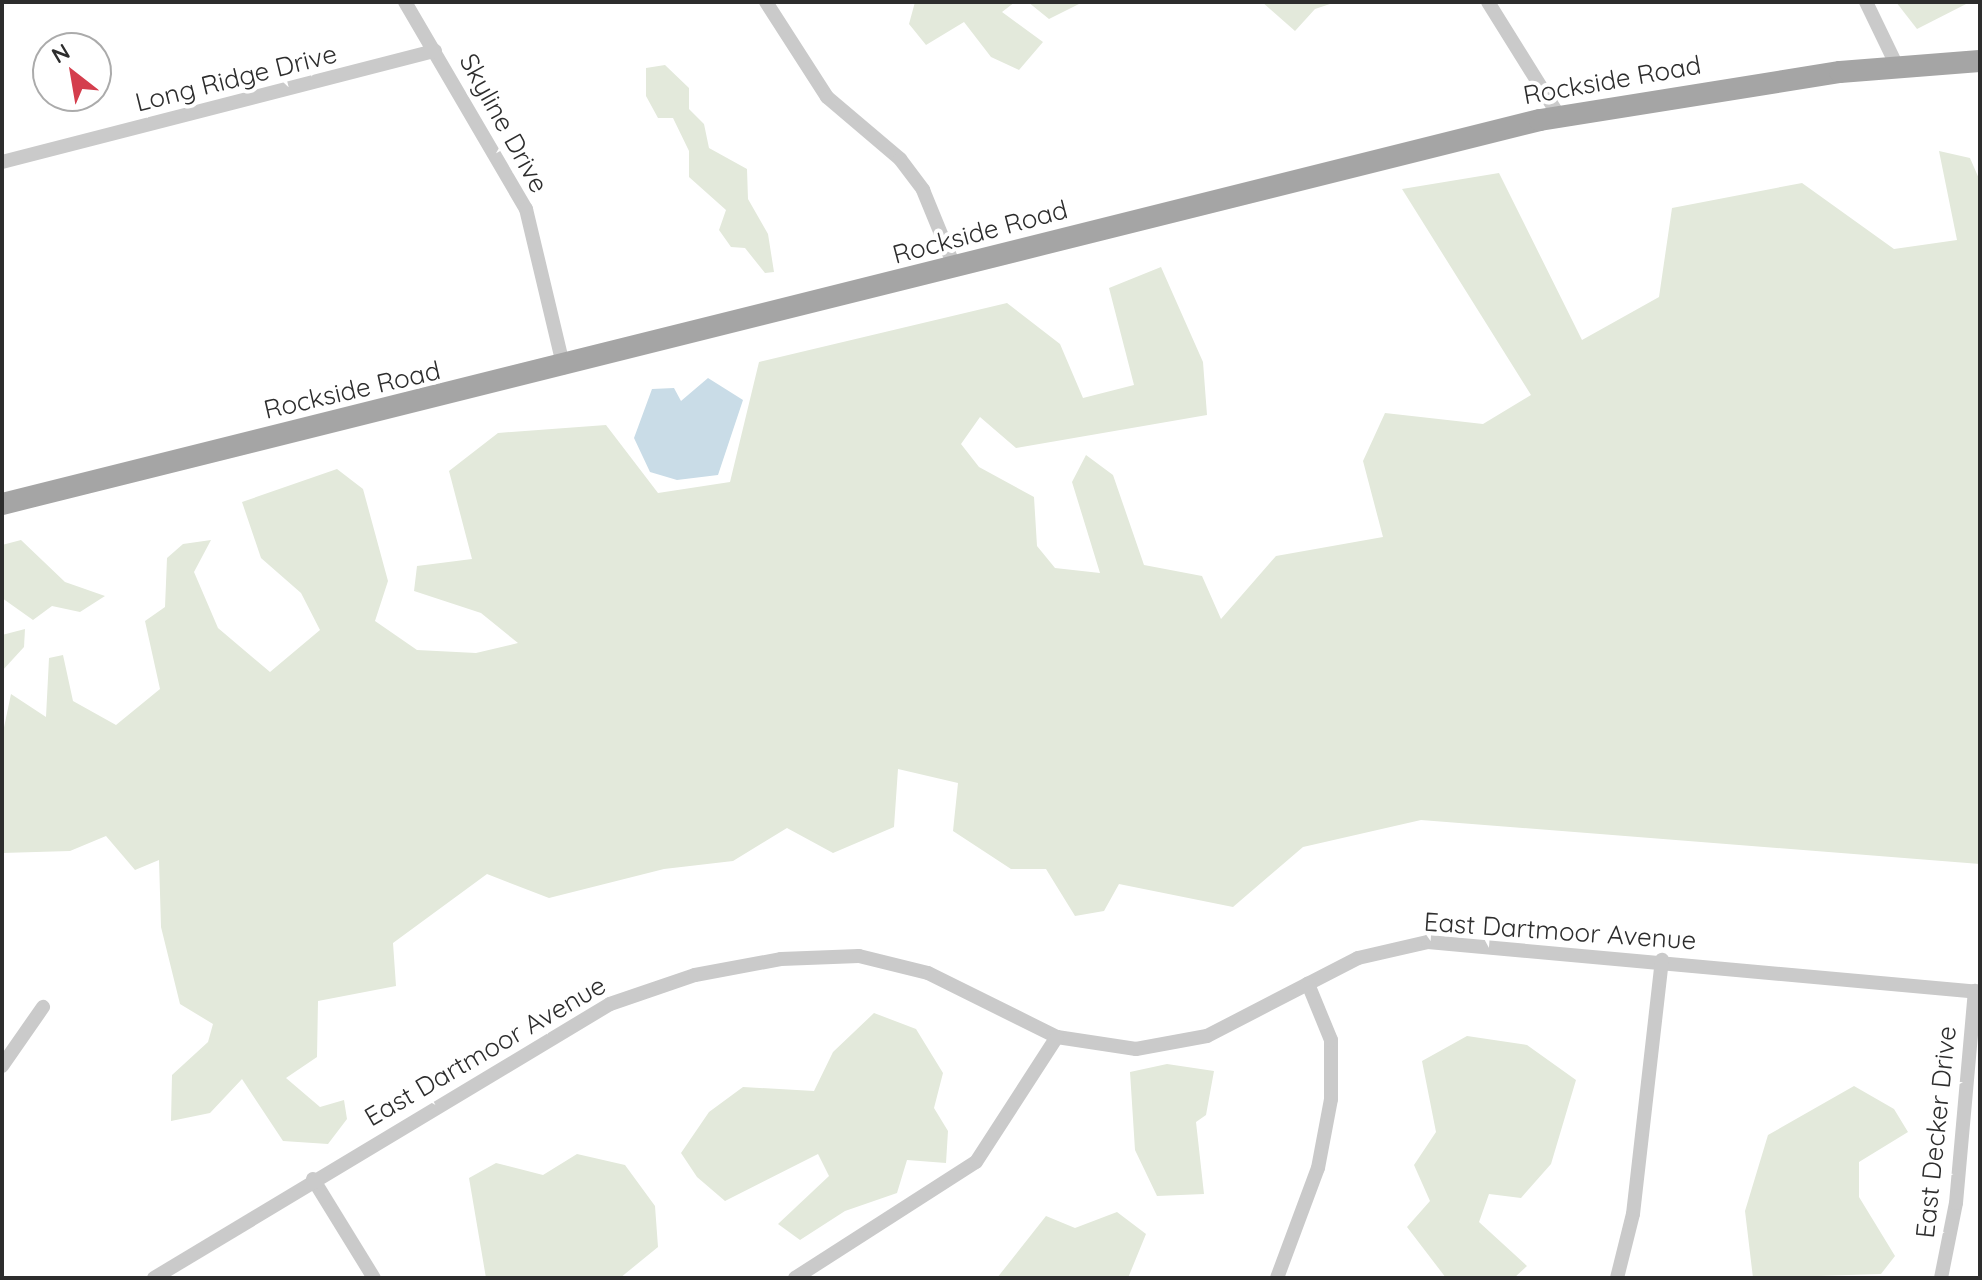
<!DOCTYPE html>
<html>
<head>
<meta charset="utf-8">
<style>
  body { margin:0 }
  #map { position:relative; width:1982px; height:1280px; overflow:hidden; background:#fff; font-family:Quicksand,sans-serif }
  div>[style] { position:absolute }
  [style*='--x'] { left:calc(var(--x)*1px); top:calc(var(--y)*1px); width:calc(var(--w)*1px); rotate:calc(var(--a)*1deg) }
  .green>* { inset:0; background:#e3e9db }
  .water>* { inset:0; background:#c9dce7 }
  .minor>* { height:14px; margin:-7px; padding:0 7px; transform-origin:7px; border-radius:7px; background:#cacaca }
  .primary>* { height:22px; margin:-11px; padding:0 11px; transform-origin:11px; border-radius:11px; background:#a5a5a5 }
  span { translate:-50% -50%; white-space:nowrap; text-align:center; line-height:1.15; -webkit-text-stroke:8px #fff; paint-order:stroke }
  .street-label { font-size:26px; color:#2d2d2d }
  .frame { position:absolute; inset:0; border:4px solid #2d2d2d; pointer-events:none }
  .north { position:absolute; left:32px; top:32px; width:80px; height:80px; box-sizing:border-box; background:#fff; border:2px solid #ababab; border-radius:50%; rotate:329deg; font-size:22px; font-weight:700; line-height:32px; text-align:center; color:#2d2d2d }
  .north::after { content:''; display:block; margin:auto; width:28px; height:36px; background:#d43e4d; clip-path:polygon(50% 0,100% 100%,50% 72%,0 100%) }
</style>
</head>
<body>
<div id="map">
  <div class="green">
    <i style="clip-path:polygon(915px 2px,1015px 2px,1002px 12px,1043px 42px,1019px 70px,991px 57px,964px 22px,926px 45px,909px 24px)"></i>
    <i style="clip-path:polygon(1028px 2px,1083px 2px,1049px 19px)"></i>
    <i style="clip-path:polygon(1262px 2px,1336px 2px,1315px 9px,1295px 31px)"></i>
    <i style="clip-path:polygon(1896px 2px,1970px 2px,1917px 29px)"></i>
    <i style="clip-path:polygon(665px 65px,689px 88px,689px 109px,704px 124px,709px 148px,747px 169px,748px 199px,768px 234px,774px 272px,765px 273px,745px 248px,731px 247px,719px 230px,726px 210px,689px 177px,689px 151px,673px 118px,658px 118px,646px 96px,646px 68px)"></i>
    <i style="clip-path:polygon(1939px 151px,1970px 158px,1980px 181px,1980px 864px,1421px 820px,1303px 847px,1233px 907px,1119px 884px,1104px 911px,1075px 916px,1046px 869px,1011px 869px,953px 831px,958px 783px,898px 769px,894px 827px,833px 853px,787px 828px,733px 861px,664px 869px,549px 898px,487px 874px,393px 943px,396px 986px,318px 1001px,317px 1057px,286px 1078px,320px 1107px,344px 1100px,347px 1119px,328px 1144px,283px 1141px,242px 1079px,210px 1113px,171px 1121px,172px 1075px,208px 1042px,213px 1024px,180px 1004px,161px 927px,159px 860px,135px 870px,106px 836px,70px 851px,2px 853px,2px 737px,11px 694px,46px 717px,49px 658px,63px 655px,73px 701px,116px 725px,160px 689px,145px 621px,165px 607px,167px 558px,183px 544px,211px 540px,194px 572px,218px 628px,270px 672px,320px 630px,301px 593px,261px 558px,242px 502px,337px 469px,363px 489px,388px 581px,375px 621px,417px 650px,476px 653px,518px 643px,481px 613px,414px 591px,417px 566px,472px 559px,449px 471px,498px 433px,606px 425px,658px 493px,730px 482px,759px 362px,1007px 303px,1060px 344px,1083px 398px,1134px 385px,1109px 288px,1161px 267px,1203px 362px,1207px 415px,1016px 448px,980px 417px,961px 444px,979px 467px,1034px 497px,1037px 546px,1055px 568px,1100px 573px,1072px 482px,1086px 455px,1113px 475px,1144px 565px,1202px 576px,1221px 619px,1276px 556px,1383px 537px,1363px 461px,1385px 413px,1483px 424px,1531px 395px,1402px 189px,1499px 173px,1582px 340px,1659px 297px,1672px 208px,1802px 183px,1894px 249px,1957px 240px)"></i>
    <i style="clip-path:polygon(21px 540px,65px 582px,105px 596px,80px 612px,52px 606px,33px 620px,2px 598px,2px 545px)"></i>
    <i style="clip-path:polygon(25px 629px,24px 647px,2px 671px,2px 635px)"></i>
    <i style="clip-path:polygon(874px 1013px,916px 1029px,943px 1073px,934px 1108px,948px 1131px,946px 1163px,907px 1160px,897px 1193px,845px 1211px,800px 1240px,778px 1224px,829px 1176px,818px 1154px,725px 1201px,697px 1177px,681px 1153px,709px 1112px,743px 1087px,814px 1091px,833px 1052px)"></i>
    <i style="clip-path:polygon(1467px 1036px,1527px 1045px,1576px 1080px,1551px 1164px,1521px 1198px,1489px 1194px,1479px 1222px,1527px 1266px,1514px 1278px,1446px 1278px,1407px 1227px,1430px 1201px,1414px 1165px,1436px 1132px,1422px 1061px)"></i>
    <i style="clip-path:polygon(1167px 1064px,1214px 1071px,1206px 1115px,1196px 1122px,1204px 1194px,1157px 1196px,1135px 1150px,1130px 1072px)"></i>
    <i style="clip-path:polygon(1854px 1086px,1894px 1109px,1908px 1132px,1859px 1162px,1859px 1197px,1895px 1256px,1881px 1274px,1753px 1278px,1745px 1211px,1768px 1135px)"></i>
    <i style="clip-path:polygon(577px 1154px,625px 1165px,655px 1206px,658px 1247px,620px 1278px,486px 1278px,469px 1178px,496px 1163px,543px 1175px)"></i>
    <i style="clip-path:polygon(1117px 1212px,1146px 1234px,1128px 1278px,997px 1278px,1046px 1216px,1075px 1228px)"></i>
  </div>
  <div class="water">
    <i style="clip-path:polygon(708px 378px,743px 400px,718px 475px,677px 480px,650px 472px,634px 438px,652px 389px,674px 388px,681px 401px)"></i>
  </div>
  <div class="minor">
    <i style="--x:405;--y:2;--w:240;--a:59.7"></i>
    <i style="--x:526;--y:209;--w:163;--a:76.6"></i>
    <i style="--x:766;--y:2;--w:113;--a:57.3"></i>
    <i style="--x:827;--y:97;--w:96;--a:40.3"></i>
    <i style="--x:900;--y:159;--w:39;--a:53"></i>
    <i style="--x:923;--y:190;--w:84;--a:67.7"></i>
    <i style="--x:1488;--y:2;--w:134;--a:58.1"></i>
    <i style="--x:1866;--y:2;--w:71;--a:64.2"></i>
    <i style="--x:2;--y:162;--w:447;--a:-14.4"></i>
    <i style="--x:2;--y:1066;--w:72;--a:-55.2"></i>
    <i style="--x:313;--y:1179;--w:116;--a:58.4"></i>
    <i style="--x:154;--y:1278;--w:532;--a:-31"></i>
    <i style="--x:610;--y:1004;--w:90;--a:-18.8"></i>
    <i style="--x:695;--y:975;--w:87;--a:-10.5"></i>
    <i style="--x:781;--y:959;--w:78;--a:-2.2"></i>
    <i style="--x:859;--y:956;--w:71;--a:13.8"></i>
    <i style="--x:928;--y:973;--w:144;--a:26.4"></i>
    <i style="--x:1057;--y:1037;--w:80;--a:8.6"></i>
    <i style="--x:1136;--y:1049;--w:72;--a:-10.4"></i>
    <i style="--x:1207;--y:1036;--w:170;--a:-27.3"></i>
    <i style="--x:1358;--y:958;--w:72;--a:-12.9"></i>
    <i style="--x:1428;--y:942;--w:554;--a:5.18"></i>
    <i style="--x:795;--y:1278;--w:215;--a:-32.7"></i>
    <i style="--x:976;--y:1162;--w:149;--a:-57.1"></i>
    <i style="--x:1277;--y:1278;--w:117;--a:-69.6"></i>
    <i style="--x:1318;--y:1168;--w:70;--a:-79.3"></i>
    <i style="--x:1331;--y:1099;--w:59;--a:-90"></i>
    <i style="--x:1331;--y:1040;--w:61;--a:-112.3"></i>
    <i style="--x:1617;--y:1278;--w:66;--a:-76"></i>
    <i style="--x:1633;--y:1214;--w:256;--a:-83.5"></i>
    <i style="--x:1941;--y:1278;--w:76;--a:-78.7"></i>
    <i style="--x:1956;--y:1203;--w:213;--a:-84.9"></i>
  </div>
  <div class="primary">
    <i style="--x:2;--y:504;--w:1585;--a:-14.02"></i>
    <i style="--x:1540;--y:120;--w:304;--a:-9.1"></i>
    <i style="--x:1840;--y:72;--w:140;--a:-4.5"></i>
  </div>
  <div class="street-label">
    <span style="left:236px;top:78px;rotate:-14deg">Long Ridge Drive</span>
    <span style="left:1612px;top:80px;rotate:-10deg">Rockside Road</span>
    <span style="left:504px;top:123px;rotate:61deg">Skyline Drive</span>
    <span style="left:980px;top:232px;rotate:-15deg">Rockside Road</span>
    <span style="left:352px;top:390px;rotate:-13deg">Rockside Road</span>
    <span style="left:1560px;top:931px;rotate:4deg">East Dartmoor Avenue</span>
    <span style="left:485px;top:1051px;rotate:-30deg">East Dartmoor Avenue</span>
    <span style="left:1936px;top:1132px;rotate:-84deg">East Decker Drive</span>
  </div>
  <div class="frame"></div>
  <div class="north">N</div>
</div>
</body>
</html>
